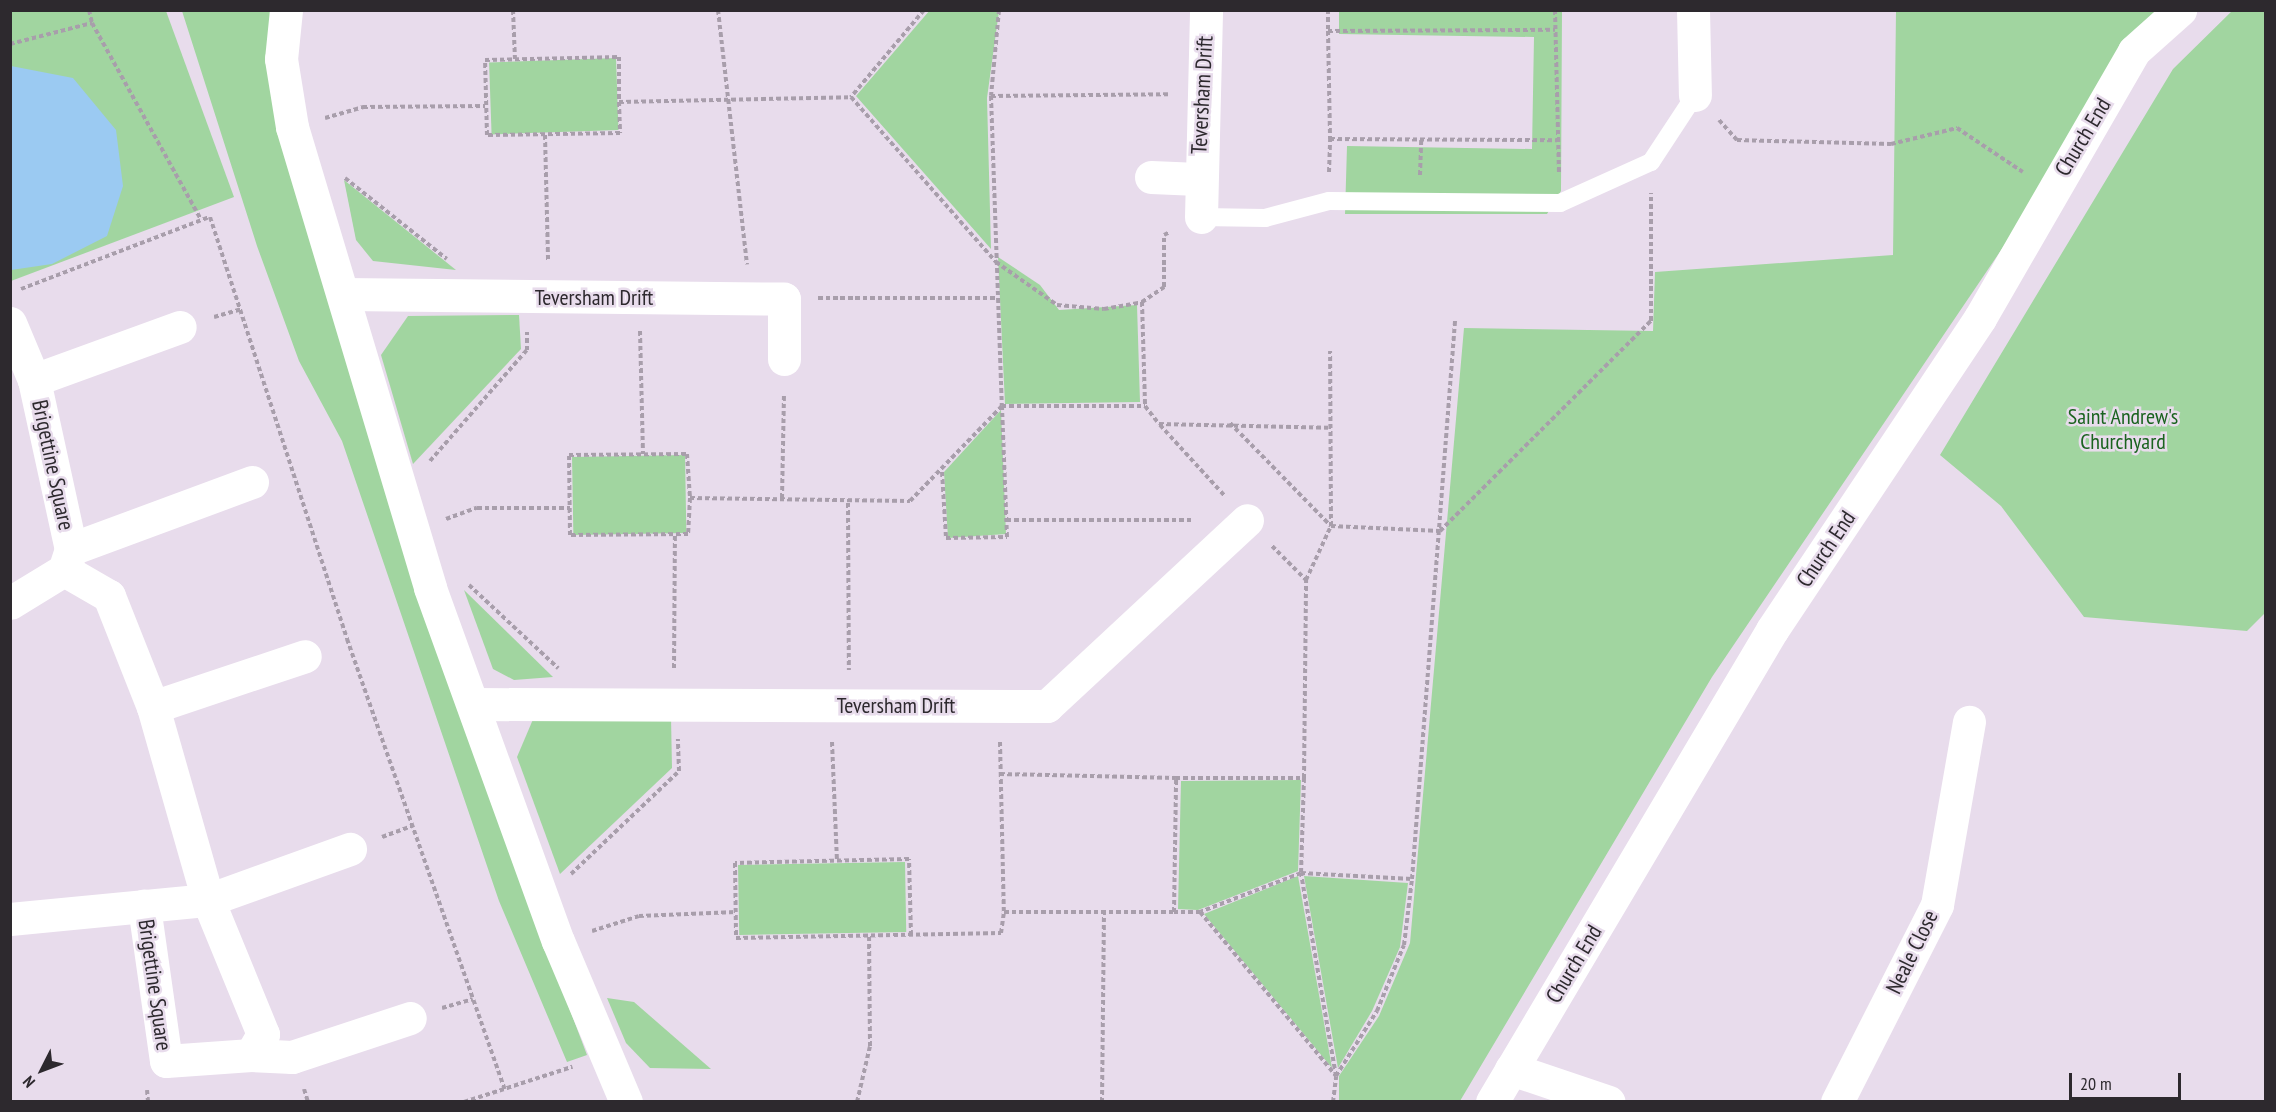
<!DOCTYPE html>
<html>
<head>
<meta charset="utf-8">
<style>
  body { margin:0 }
  #map { position:relative; width:2276px; height:1112px; overflow:hidden; background:#e8dcec; font-family:"PT Sans Narrow",sans-serif }
  div>[style] { position:absolute }
  [style*='--x'] { left:calc(var(--x)*1px); top:calc(var(--y)*1px); width:calc(var(--w)*1px); rotate:calc(var(--a)*1deg) }
  .green>* { inset:0; background:#a1d5a0; transform-origin:0 0 }
  .water>* { inset:0; background:#9bcaf2 }
  .path>* { height:4px; margin-top:-2px; transform-origin:0; background:repeating-linear-gradient(90deg,#a89eab 0 4.5px,transparent 0 7.5px) }
  .service>* { height:18px; margin:-9px; padding:0 9px; transform-origin:9px; border-radius:9px; background:#fff }
  .minor>* { height:33px; margin:-16.5px; padding:0 16.5px; transform-origin:16.5px; border-radius:16.5px; background:#fff }
  span { translate:-50% -50%; white-space:nowrap; text-align:center; line-height:1.15; -webkit-text-stroke:5px #e8dcec; paint-order:stroke }
  .street-label { font-size:22px; color:#2d292e }
  .park-label { font-size:22px; color:#1a631f }
  .frame { position:absolute; inset:0; border:12px solid #2d292e; pointer-events:none }
  .north { position:absolute; left:12px; top:1040px; width:60px; height:60px; -webkit-text-stroke:4px #e8dcec; paint-order:stroke; rotate:228deg; font-size:16px; font-weight:700; line-height:24px; text-align:center; color:#2d292e }
  .north::after { content:''; display:block; margin:auto; width:21px; height:27px; background:#2d292e; clip-path:polygon(50% 0,100% 100%,50% 72%,0 100%) }
  .scale { position:absolute; left:2069px; top:1073px; width:112px; height:27px; box-sizing:border-box; border:3px solid #2d292e; border-top:0; padding-left:8px; font-size:18px; line-height:21px; white-space:nowrap; color:#2d292e; -webkit-text-stroke:4px #e8dcec; paint-order:stroke }
</style>
</head>
<body>
<div id="map">
  <div class="green">
    <i style="clip-path:polygon(930px 10px,999px 11px,987px 98px,991px 249px,856px 96px)"></i>
    <i style="clip-path:polygon(2233px 10px,2265px 11px,2264px 614px,2247px 631px,2084px 617px,2001px 506px,1940px 455px,2173px 69px)"></i>
    <i style="clip-path:polygon(11px 11px,166px 11px,234px 197px,11px 281px)"></i>
    <i style="clip-path:polygon(182px 11px,272px 11px,526px 894px,587px 1055px,567px 1062px,499px 901px,342px 441px,299px 361px,257px 246px)"></i>
    <i style="clip-path:polygon(1339px 11px,1562px 11px,1561px 191px,1547px 214px,1345px 214px,1347px 146px,1532px 149px,1534px 37px,1339px 34px)"></i>
    <i style="clip-path:polygon(1896px 11px,2163px 11px,1712px 677px,1460px 1101px,1339px 1101px,1339px 1076px,1379px 1016px,1410px 943px,1464px 328px,1653px 331px,1655px 272px,1893px 255px)"></i>
    <i style="left:616px;top:58px;width:72px;height:127px;rotate:88deg"></i>
    <i style="clip-path:polygon(344px 180px,456px 270px,373px 261px,356px 240px)"></i>
    <i style="clip-path:polygon(998px 257px,1040px 285px,1059px 310px,1137px 305px,1140px 402px,1005px 404px)"></i>
    <i style="clip-path:polygon(519px 315px,521px 349px,413px 464px,381px 355px,408px 316px)"></i>
    <i style="clip-path:polygon(1001px 410px,1006px 534px,948px 538px,944px 472px)"></i>
    <i style="left:685px;top:455px;width:78px;height:113px;rotate:89deg"></i>
    <i style="clip-path:polygon(464px 590px,553px 677px,514px 680px,493px 669px)"></i>
    <i style="clip-path:polygon(534px 717px,671px 717px,672px 768px,560px 874px,517px 757px)"></i>
    <i style="clip-path:polygon(1301px 780px,1298px 871px,1198px 910px,1178px 909px,1181px 781px)"></i>
    <i style="left:905px;top:862px;width:70px;height:167px;rotate:89deg"></i>
    <i style="clip-path:polygon(1298px 876px,1332px 1068px,1204px 914px)"></i>
    <i style="clip-path:polygon(1304px 876px,1408px 883px,1400px 947px,1372px 1011px,1338px 1068px)"></i>
    <i style="clip-path:polygon(607px 998px,634px 1002px,711px 1069px,650px 1068px,626px 1043px)"></i>
  </div>
  <div class="water">
    <i style="clip-path:polygon(11px 66px,73px 78px,116px 130px,123px 186px,107px 236px,52px 264px,11px 270px)"></i>
  </div>
  <div class="path">
    <i style="--x:89;--y:10;--w:13;--a:77"></i>
    <i style="--x:513;--y:10;--w:49;--a:87.7"></i>
    <i style="--x:718;--y:10;--w:256;--a:83.5"></i>
    <i style="--x:924;--y:10;--w:114;--a:130"></i>
    <i style="--x:851;--y:97;--w:220;--a:48.7"></i>
    <i style="--x:996;--y:262;--w:75;--a:35.2"></i>
    <i style="--x:1057;--y:305;--w:47;--a:4.9"></i>
    <i style="--x:1104;--y:309;--w:39;--a:-10"></i>
    <i style="--x:1142;--y:302;--w:27;--a:-34"></i>
    <i style="--x:1164;--y:287;--w:52;--a:-90"></i>
    <i style="--x:1164;--y:235;--w:7;--a:-27"></i>
    <i style="--x:999;--y:10;--w:86;--a:95.3"></i>
    <i style="--x:991;--y:96;--w:310;--a:88"></i>
    <i style="--x:1002;--y:406;--w:143;--a:0"></i>
    <i style="--x:1145;--y:406;--w:23;--a:52"></i>
    <i style="--x:1159;--y:424;--w:170;--a:1.3"></i>
    <i style="--x:1328;--y:10;--w:21;--a:90"></i>
    <i style="--x:1328;--y:31;--w:227;--a:-0.3"></i>
    <i style="--x:1555;--y:10;--w:163;--a:88.6"></i>
    <i style="--x:1328;--y:31;--w:108;--a:88.9"></i>
    <i style="--x:10;--y:44;--w:85;--a:-14.4"></i>
    <i style="--x:92;--y:23;--w:225;--a:61"></i>
    <i style="--x:991;--y:96;--w:179;--a:-0.6"></i>
    <i style="--x:619;--y:102;--w:31;--a:88"></i>
    <i style="--x:620;--y:133;--w:133;--a:179.1"></i>
    <i style="--x:487;--y:135;--w:75;--a:-91.5"></i>
    <i style="--x:485;--y:60;--w:134;--a:-1.3"></i>
    <i style="--x:619;--y:57;--w:45;--a:90"></i>
    <i style="--x:619;--y:102;--w:232;--a:-1.2"></i>
    <i style="--x:325;--y:118;--w:40;--a:-16"></i>
    <i style="--x:363;--y:107;--w:122;--a:-0.5"></i>
    <i style="--x:1719;--y:120;--w:27;--a:48"></i>
    <i style="--x:1737;--y:140;--w:154;--a:1.5"></i>
    <i style="--x:1891;--y:144;--w:68;--a:-13.6"></i>
    <i style="--x:1957;--y:128;--w:79;--a:33.7"></i>
    <i style="--x:545;--y:135;--w:126;--a:88.6"></i>
    <i style="--x:1329;--y:172;--w:33;--a:-88"></i>
    <i style="--x:1330;--y:139;--w:227;--a:0.3"></i>
    <i style="--x:1420;--y:175;--w:36;--a:-88"></i>
    <i style="--x:345;--y:178;--w:130;--a:38.5"></i>
    <i style="--x:21;--y:289;--w:202;--a:-20.9"></i>
    <i style="--x:210;--y:217;--w:444;--a:72"></i>
    <i style="--x:347;--y:639;--w:477;--a:70.7"></i>
    <i style="--x:818;--y:298;--w:180;--a:0"></i>
    <i style="--x:1142;--y:302;--w:104;--a:88.3"></i>
    <i style="--x:214;--y:317;--w:29;--a:-16"></i>
    <i style="--x:640;--y:331;--w:123;--a:88.6"></i>
    <i style="--x:1230;--y:423;--w:144;--a:45.6"></i>
    <i style="--x:1331;--y:526;--w:109;--a:2.6"></i>
    <i style="--x:1440;--y:531;--w:298;--a:-44.9"></i>
    <i style="--x:1651;--y:321;--w:128;--a:-90"></i>
    <i style="--x:1160;--y:425;--w:95;--a:47.6"></i>
    <i style="--x:430;--y:461;--w:147;--a:-48.9"></i>
    <i style="--x:527;--y:350;--w:18;--a:-90"></i>
    <i style="--x:942;--y:472;--w:66;--a:86.5"></i>
    <i style="--x:946;--y:538;--w:61;--a:-0.9"></i>
    <i style="--x:1007;--y:537;--w:130;--a:-92.2"></i>
    <i style="--x:690;--y:498;--w:36;--a:93"></i>
    <i style="--x:688;--y:534;--w:118;--a:179.5"></i>
    <i style="--x:570;--y:535;--w:80;--a:-90.7"></i>
    <i style="--x:569;--y:455;--w:118;--a:-0.5"></i>
    <i style="--x:687;--y:454;--w:44;--a:86.1"></i>
    <i style="--x:690;--y:498;--w:220;--a:0.8"></i>
    <i style="--x:910;--y:501;--w:132;--a:-45.9"></i>
    <i style="--x:782;--y:498;--w:104;--a:-88.9"></i>
    <i style="--x:848;--y:503;--w:167;--a:89.7"></i>
    <i style="--x:446;--y:519;--w:33;--a:-20"></i>
    <i style="--x:477;--y:508;--w:93;--a:0"></i>
    <i style="--x:1007;--y:520;--w:185;--a:0"></i>
    <i style="--x:1272;--y:546;--w:48;--a:45"></i>
    <i style="--x:1306;--y:580;--w:60;--a:-65.2"></i>
    <i style="--x:1331;--y:526;--w:175;--a:-90.3"></i>
    <i style="--x:469;--y:585;--w:122;--a:43"></i>
    <i style="--x:674;--y:668;--w:134;--a:-89.6"></i>
    <i style="--x:832;--y:742;--w:118;--a:87.6"></i>
    <i style="--x:1000;--y:742;--w:170;--a:88.7"></i>
    <i style="--x:1000;--y:774;--w:176;--a:1.3"></i>
    <i style="--x:1304;--y:778;--w:95;--a:91.8"></i>
    <i style="--x:1301;--y:873;--w:108;--a:158.9"></i>
    <i style="--x:1200;--y:912;--w:26;--a:180"></i>
    <i style="--x:1174;--y:912;--w:134;--a:-89.1"></i>
    <i style="--x:1176;--y:778;--w:128;--a:0"></i>
    <i style="--x:1304;--y:778;--w:198;--a:-89.4"></i>
    <i style="--x:382;--y:837;--w:33;--a:-20"></i>
    <i style="--x:571;--y:874;--w:149;--a:-43.6"></i>
    <i style="--x:679;--y:771;--w:32;--a:-92"></i>
    <i style="--x:1200;--y:912;--w:213;--a:50.3"></i>
    <i style="--x:1336;--y:1076;--w:77;--a:-57.8"></i>
    <i style="--x:1377;--y:1011;--w:71;--a:-67.8"></i>
    <i style="--x:1404;--y:945;--w:66;--a:-83.1"></i>
    <i style="--x:592;--y:931;--w:49;--a:-17.7"></i>
    <i style="--x:639;--y:916;--w:97;--a:-2.4"></i>
    <i style="--x:911;--y:935;--w:76;--a:-91.5"></i>
    <i style="--x:909;--y:859;--w:174;--a:178.7"></i>
    <i style="--x:735;--y:863;--w:75;--a:89.2"></i>
    <i style="--x:736;--y:938;--w:265;--a:-1.1"></i>
    <i style="--x:1001;--y:933;--w:21;--a:-82"></i>
    <i style="--x:1004;--y:912;--w:170;--a:0"></i>
    <i style="--x:442;--y:1008;--w:32;--a:-16"></i>
    <i style="--x:304;--y:1089;--w:14;--a:73"></i>
    <i style="--x:147;--y:1090;--w:12;--a:85"></i>
    <i style="--x:464;--y:1102;--w:114;--a:-18"></i>
    <i style="--x:857;--y:1102;--w:57;--a:-76.9"></i>
    <i style="--x:870;--y:1046;--w:110;--a:-90.5"></i>
    <i style="--x:1102;--y:1102;--w:190;--a:-89.4"></i>
    <i style="--x:1333;--y:1102;--w:26;--a:-83"></i>
    <i style="--x:1336;--y:1076;--w:206;--a:-99.8"></i>
    <i style="--x:1301;--y:873;--w:111;--a:3.1"></i>
    <i style="--x:1412;--y:879;--w:560;--a:-85.59"></i>
  </div>
  <div class="service">
    <i style="--x:1201;--y:217;--w:64;--a:0.9"></i>
    <i style="--x:1265;--y:218;--w:66;--a:-14.9"></i>
    <i style="--x:1329;--y:201;--w:231;--a:0.5"></i>
    <i style="--x:1560;--y:203;--w:100;--a:-24.3"></i>
    <i style="--x:1651;--y:162;--w:80;--a:-56.7"></i>
  </div>
  <div class="minor">
    <i style="--x:286;--y:10;--w:49;--a:95.8"></i>
    <i style="--x:281;--y:59;--w:69;--a:80.8"></i>
    <i style="--x:292;--y:127;--w:481;--a:73.3"></i>
    <i style="--x:430;--y:588;--w:375;--a:70.1"></i>
    <i style="--x:558;--y:941;--w:175;--a:67.1"></i>
    <i style="--x:1693;--y:10;--w:85;--a:88.7"></i>
    <i style="--x:1151;--y:177;--w:47;--a:2.4"></i>
    <i style="--x:1201;--y:217;--w:207;--a:-88.6"></i>
    <i style="--x:343;--y:294;--w:441;--a:0.6"></i>
    <i style="--x:784;--y:299;--w:60;--a:90"></i>
    <i style="--x:10;--y:323;--w:62;--a:67.2"></i>
    <i style="--x:34;--y:380;--w:173;--a:77.7"></i>
    <i style="--x:71;--y:549;--w:22;--a:108"></i>
    <i style="--x:64;--y:570;--w:63;--a:148.6"></i>
    <i style="--x:34;--y:380;--w:155;--a:-20"></i>
    <i style="--x:71;--y:549;--w:193;--a:-20.3"></i>
    <i style="--x:64;--y:570;--w:52;--a:30"></i>
    <i style="--x:109;--y:596;--w:119;--a:68.4"></i>
    <i style="--x:153;--y:707;--w:201;--a:74.1"></i>
    <i style="--x:208;--y:900;--w:145;--a:67.7"></i>
    <i style="--x:263;--y:1034;--w:24;--a:120"></i>
    <i style="--x:251;--y:1055;--w:85;--a:176"></i>
    <i style="--x:166;--y:1061;--w:157;--a:-98.1"></i>
    <i style="--x:473;--y:704;--w:574;--a:0.2"></i>
    <i style="--x:1047;--y:706;--w:273;--a:-42.9"></i>
    <i style="--x:153;--y:707;--w:160;--a:-18.5"></i>
    <i style="--x:10;--y:919;--w:199;--a:-5.5"></i>
    <i style="--x:208;--y:900;--w:151;--a:-19.8"></i>
    <i style="--x:251;--y:1055;--w:41;--a:2.8"></i>
    <i style="--x:292;--y:1057;--w:124;--a:-18.3"></i>
    <i style="--x:1511;--y:1069;--w:103;--a:18.6"></i>
    <i style="--x:1492;--y:1102;--w:549;--a:-59.32"></i>
    <i style="--x:1772;--y:630;--w:375;--a:-56.3"></i>
    <i style="--x:1980;--y:318;--w:308;--a:-60"></i>
    <i style="--x:2134;--y:51;--w:62;--a:-41.7"></i>
    <i style="--x:1837;--y:1102;--w:221;--a:-63.1"></i>
    <i style="--x:1937;--y:905;--w:186;--a:-80.1"></i>
  </div>
  <div class="street-label">
    <span style="left:1202px;top:95px;rotate:-87deg">Teversham Drift</span>
    <span style="left:2083px;top:137px;rotate:-59deg">Church End</span>
    <span style="left:594px;top:298px">Teversham Drift</span>
    <span style="left:53px;top:465px;rotate:78deg">Brigettine Square</span>
    <span style="left:1826px;top:549px;rotate:-56deg">Church End</span>
    <span style="left:896px;top:706px">Teversham Drift</span>
    <span style="left:1912px;top:952px;rotate:-64deg">Neale Close</span>
    <span style="left:1574px;top:964px;rotate:-59deg">Church End</span>
    <span style="left:155px;top:985px;rotate:82deg">Brigettine Square</span>
  </div>
  <div class="park-label">
    <span style="left:2123px;top:429px">Saint Andrew's<br>Churchyard</span>
  </div>
  <div class="frame"></div>
  <div class="north">N</div>
  <div class="scale">20 m</div>
</div>
</body>
</html>
